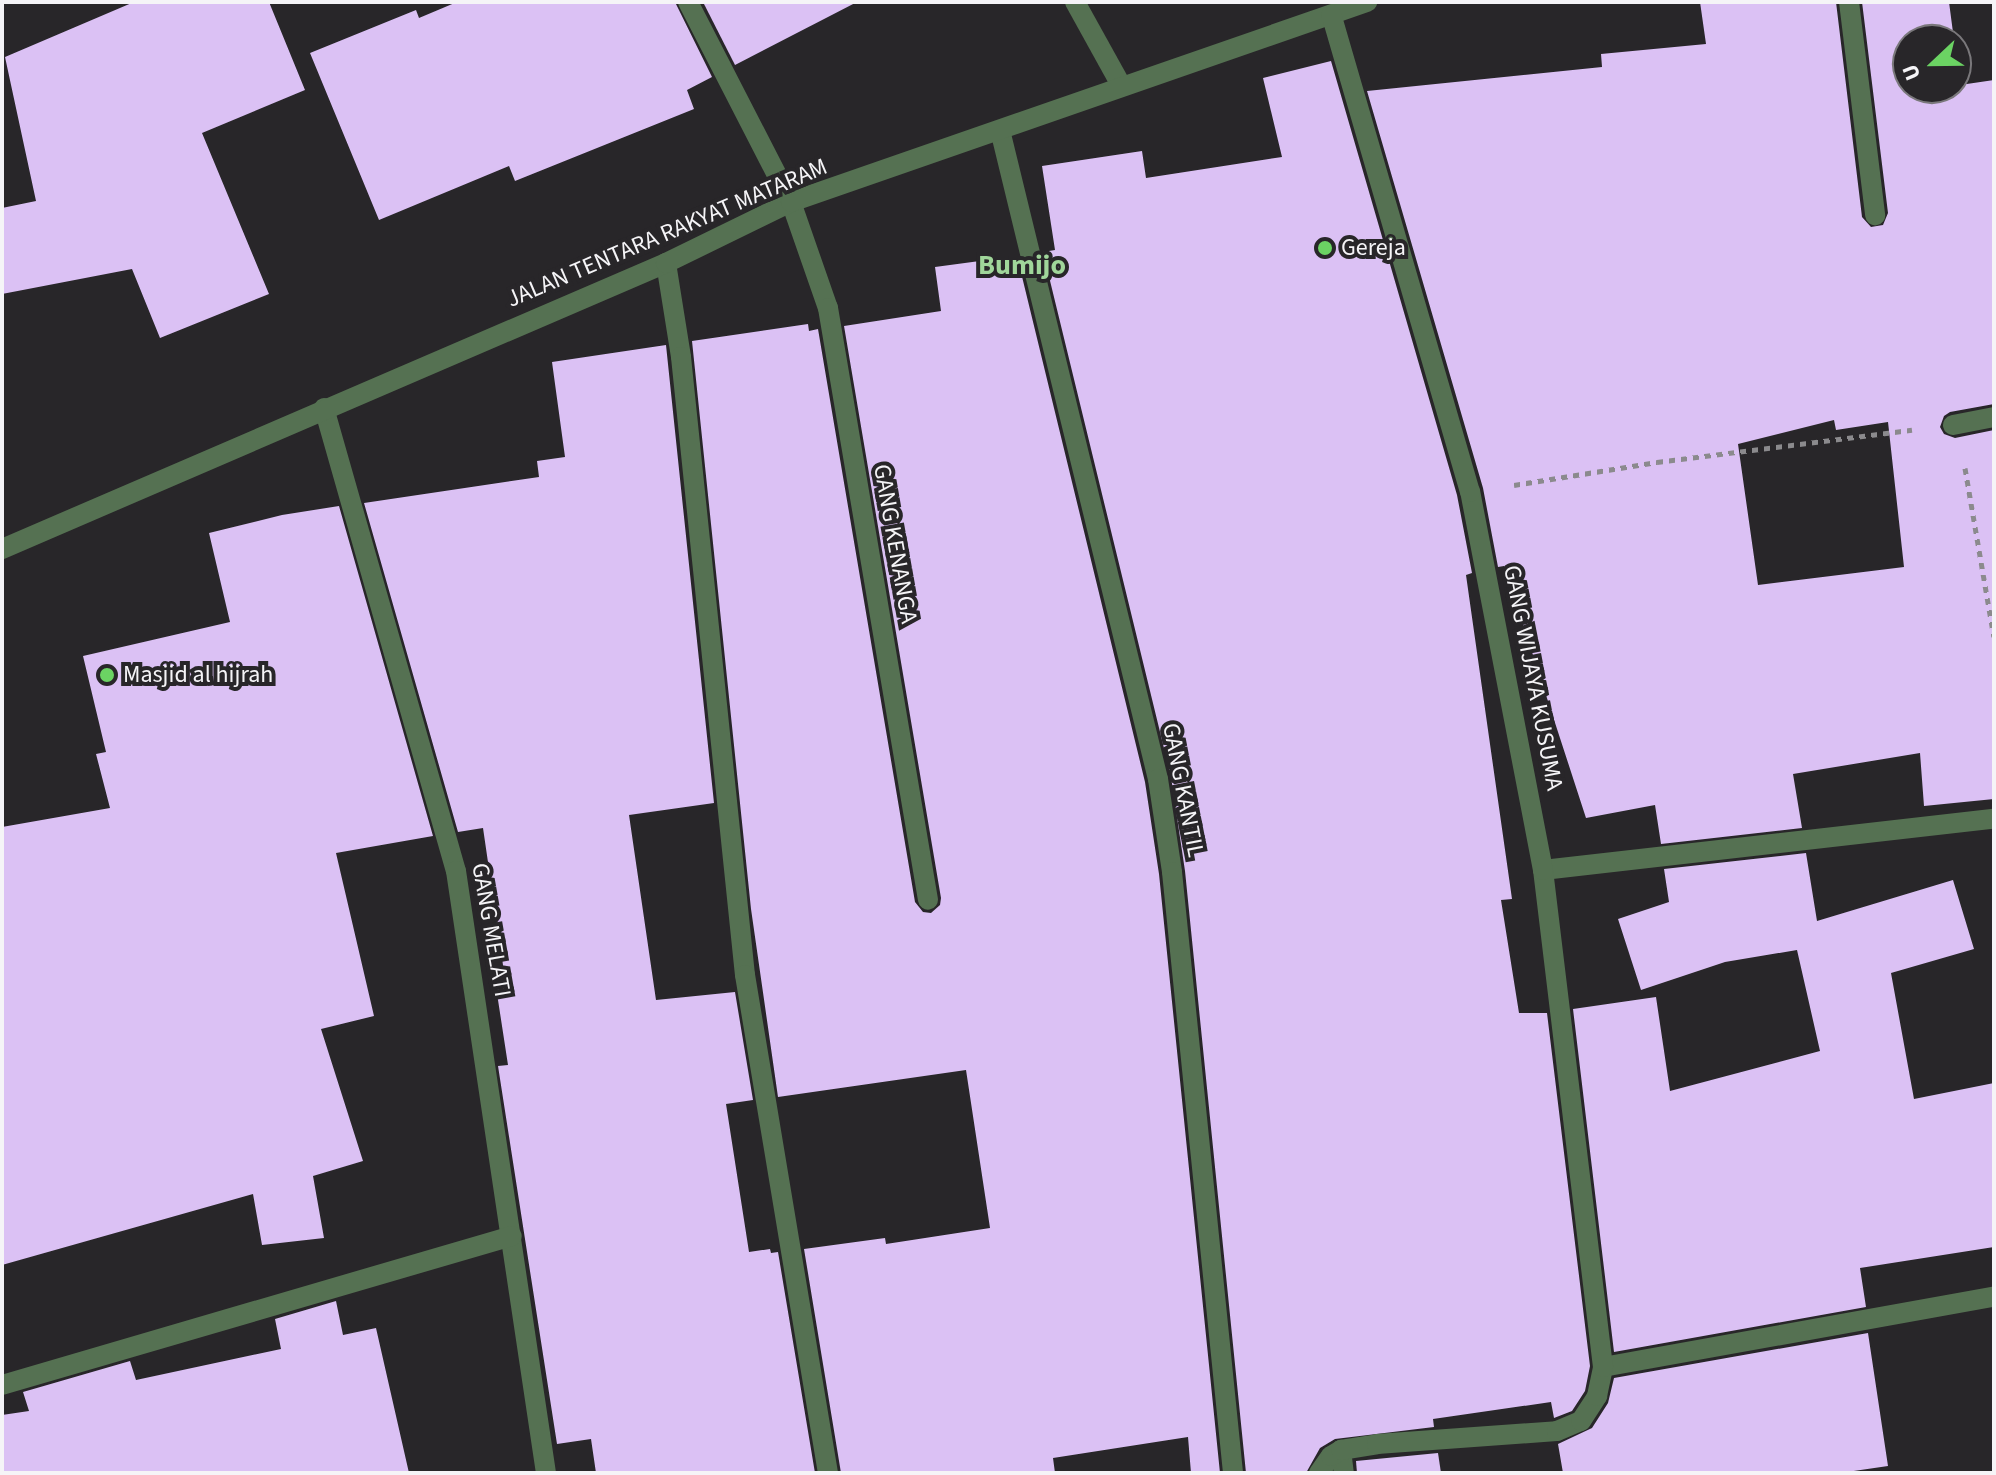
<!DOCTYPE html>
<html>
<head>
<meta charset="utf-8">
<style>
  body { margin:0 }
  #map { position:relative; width:1996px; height:1475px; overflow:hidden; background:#282629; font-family:"Source Sans 3",sans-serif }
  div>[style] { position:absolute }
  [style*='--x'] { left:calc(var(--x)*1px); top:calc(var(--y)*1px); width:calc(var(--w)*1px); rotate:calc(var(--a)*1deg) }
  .building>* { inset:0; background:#dbc1f4 }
  .path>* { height:5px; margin-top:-2.5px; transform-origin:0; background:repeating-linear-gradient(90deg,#8b8a8d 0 6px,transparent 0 12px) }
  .minor>* { height:20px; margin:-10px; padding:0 10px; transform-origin:10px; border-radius:10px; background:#557152 }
  .dots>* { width:22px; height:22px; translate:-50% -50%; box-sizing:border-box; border:4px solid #282629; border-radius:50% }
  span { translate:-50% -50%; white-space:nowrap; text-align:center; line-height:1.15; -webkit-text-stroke:8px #282629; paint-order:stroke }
  .street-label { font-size:24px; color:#f5f4f7 }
  .poi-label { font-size:24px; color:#f5f4f7 }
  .left { translate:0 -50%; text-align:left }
  .quarter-label { font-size:28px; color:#a0d69a; font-weight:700 }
  .frame { position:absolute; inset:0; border:4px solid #f5f4f7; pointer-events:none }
  .north { position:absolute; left:1892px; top:24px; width:80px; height:80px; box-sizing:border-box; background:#282629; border:2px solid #7a787b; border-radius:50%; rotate:248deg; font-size:22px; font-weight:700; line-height:32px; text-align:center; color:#f5f4f7 }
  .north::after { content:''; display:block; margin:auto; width:28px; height:36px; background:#6bd363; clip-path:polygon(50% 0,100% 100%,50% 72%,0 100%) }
</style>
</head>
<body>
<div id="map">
  <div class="building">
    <i style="clip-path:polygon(134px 2px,269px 2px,305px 90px,202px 133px,269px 294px,160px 338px,132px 269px,2px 294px,2px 208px,36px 201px,5px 57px)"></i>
    <i style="clip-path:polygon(457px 2px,675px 2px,712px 77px,687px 90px,694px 109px,515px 181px,509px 166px,379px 220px,310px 53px,416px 10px,419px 18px)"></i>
    <i style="clip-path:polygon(703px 2px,857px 2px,735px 65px)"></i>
    <i style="clip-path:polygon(evenodd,1700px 2px,1836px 2px,1862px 217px,1871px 227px,1883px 225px,1888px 213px,1862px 2px,1949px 2px,1954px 40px,1908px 40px,1908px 88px,1956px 88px,1956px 54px,1960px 85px,1994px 80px,1994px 404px,1950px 412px,1944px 416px,1940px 427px,1944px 434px,1955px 438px,1994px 430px,1994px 799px,1924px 806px,1920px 753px,1793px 774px,1802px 828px,1661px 844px,1655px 805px,1586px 818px,1504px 566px,1498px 567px,1483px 488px,1367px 91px,1602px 67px,1601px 54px,1706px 44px,1700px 2px,1834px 420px,1836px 430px,1888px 422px,1904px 567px,1758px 585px,1738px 444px,1834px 420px)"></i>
    <i style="clip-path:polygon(1331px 61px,1457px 495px,1472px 573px,1466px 575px,1512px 899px,1501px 900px,1519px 1013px,1547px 1013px,1590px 1366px,1585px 1391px,1572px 1411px,1554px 1418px,1551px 1402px,1433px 1419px,1434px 1427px,1335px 1439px,1320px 1448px,1306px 1473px,1246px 1473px,1185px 871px,1171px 777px,1043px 252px,1055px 250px,1042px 166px,1142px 151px,1146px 178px,1282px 157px,1263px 78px)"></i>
    <i style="clip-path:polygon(1017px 256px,1145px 782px,1159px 874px,1220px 1473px,1191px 1473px,1188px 1437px,1053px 1458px,1055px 1473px,841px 1473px,804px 1249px,885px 1238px,886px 1244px,990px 1228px,966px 1070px,778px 1097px,751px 909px,692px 341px,808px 324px,809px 331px,818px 329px,915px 902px,923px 912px,931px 913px,940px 905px,941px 898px,844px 326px,941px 311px,935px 267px)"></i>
    <i style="clip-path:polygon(666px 345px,714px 803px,629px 815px,656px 1000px,735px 992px,753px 1100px,726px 1104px,749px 1252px,770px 1249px,771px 1253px,778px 1252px,815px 1473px,596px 1473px,591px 1439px,557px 1444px,498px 1066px,508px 1065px,494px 974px,504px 972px,483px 828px,458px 832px,364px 503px,539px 477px,537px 461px,565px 457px,552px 362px)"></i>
    <i style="clip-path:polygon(339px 506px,433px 836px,336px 853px,374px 1016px,321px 1029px,363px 1161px,313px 1176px,324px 1238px,262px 1245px,253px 1194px,2px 1265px,2px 827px,110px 808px,96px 754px,106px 752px,83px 656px,230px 622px,209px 533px,282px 515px)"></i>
    <i style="clip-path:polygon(1806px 853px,1817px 921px,1953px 880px,1974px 949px,1891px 973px,1914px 1099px,1994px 1083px,1994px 1247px,1860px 1268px,1866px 1307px,1614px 1352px,1573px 1009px,1656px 997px,1670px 1091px,1820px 1051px,1797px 950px,1725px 962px,1641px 990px,1618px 919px,1669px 902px,1664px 869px)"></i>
    <i style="clip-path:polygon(336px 1301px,343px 1335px,376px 1328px,409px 1473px,2px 1473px,2px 1415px,29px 1411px,23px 1392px,130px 1361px,136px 1380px,281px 1349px,275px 1319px)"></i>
    <i style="clip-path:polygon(1868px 1333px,1888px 1466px,1840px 1473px,1563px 1473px,1558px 1444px,1592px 1428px,1608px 1403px,1614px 1378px)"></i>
    <i style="clip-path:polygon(1438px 1453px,1441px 1473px,1357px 1473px,1356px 1461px)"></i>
  </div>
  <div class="path">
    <i style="--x:1965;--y:468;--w:171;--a:80.3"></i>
    <i style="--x:1514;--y:485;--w:145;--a:-9.1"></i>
    <i style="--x:1657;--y:462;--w:257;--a:-7.2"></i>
  </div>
  <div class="minor">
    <i style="--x:688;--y:2;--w:225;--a:62.8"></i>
    <i style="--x:791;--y:202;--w:112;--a:70.8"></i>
    <i style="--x:828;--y:308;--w:600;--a:80.41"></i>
    <i style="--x:1075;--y:2;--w:95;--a:61"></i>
    <i style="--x:1849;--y:2;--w:215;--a:83"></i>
    <i style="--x:1000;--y:130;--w:668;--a:76.32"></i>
    <i style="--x:1158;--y:779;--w:94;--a:81.4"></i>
    <i style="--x:1172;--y:872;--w:604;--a:84.2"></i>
    <i style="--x:666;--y:263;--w:95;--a:80.9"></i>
    <i style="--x:681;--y:357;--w:621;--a:84.09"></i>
    <i style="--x:745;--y:975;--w:505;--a:80.54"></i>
    <i style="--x:324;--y:408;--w:481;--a:74.1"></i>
    <i style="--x:456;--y:871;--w:609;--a:81.5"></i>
    <i style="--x:1953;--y:425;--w:42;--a:-11"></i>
    <i style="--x:2;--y:549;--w:723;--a:-23.3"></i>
    <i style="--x:666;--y:263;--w:139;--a:-26"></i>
    <i style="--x:791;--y:202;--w:610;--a:-19.15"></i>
    <i style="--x:1543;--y:870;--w:454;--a:-6.5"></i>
    <i style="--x:1603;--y:1367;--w:397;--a:-10.2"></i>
    <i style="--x:2;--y:1385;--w:531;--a:-16.29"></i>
    <i style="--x:1341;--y:1450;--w:23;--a:83"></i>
    <i style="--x:1319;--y:1473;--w:21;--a:-55"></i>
    <i style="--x:1331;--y:1456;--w:12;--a:-31"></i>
    <i style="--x:1341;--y:1450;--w:36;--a:-9"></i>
    <i style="--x:1377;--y:1444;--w:180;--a:-4.1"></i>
    <i style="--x:1557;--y:1431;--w:26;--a:-23"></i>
    <i style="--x:1581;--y:1421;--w:30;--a:-57"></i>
    <i style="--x:1597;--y:1396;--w:30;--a:-78"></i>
    <i style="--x:1603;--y:1367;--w:501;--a:-96.88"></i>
    <i style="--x:1543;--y:870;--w:385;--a:-100.9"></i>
    <i style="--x:1470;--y:492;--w:497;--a:-106.2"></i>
  </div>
  <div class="dots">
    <i style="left:1325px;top:248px;background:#6bd363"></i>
    <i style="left:107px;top:675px;background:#6bd363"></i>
  </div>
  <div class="street-label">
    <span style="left:667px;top:233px;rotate:-23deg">JALAN TENTARA RAKYAT MATARAM</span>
    <span style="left:895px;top:544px;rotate:80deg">GANG KENANGA</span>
    <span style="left:1533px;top:678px;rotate:79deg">GANG WIJAYA KUSUMA</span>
    <span style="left:1183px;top:790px;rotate:79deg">GANG KANTIL</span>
    <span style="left:491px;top:930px;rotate:80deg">GANG MELATI</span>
  </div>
  <div class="poi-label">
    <span class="left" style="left:1341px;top:248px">Gereja</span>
    <span class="left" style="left:123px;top:675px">Masjid al hijrah</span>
  </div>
  <div class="quarter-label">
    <span style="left:1022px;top:265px">Bumijo</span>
  </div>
  <div class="frame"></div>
  <div class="north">U</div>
</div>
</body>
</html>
